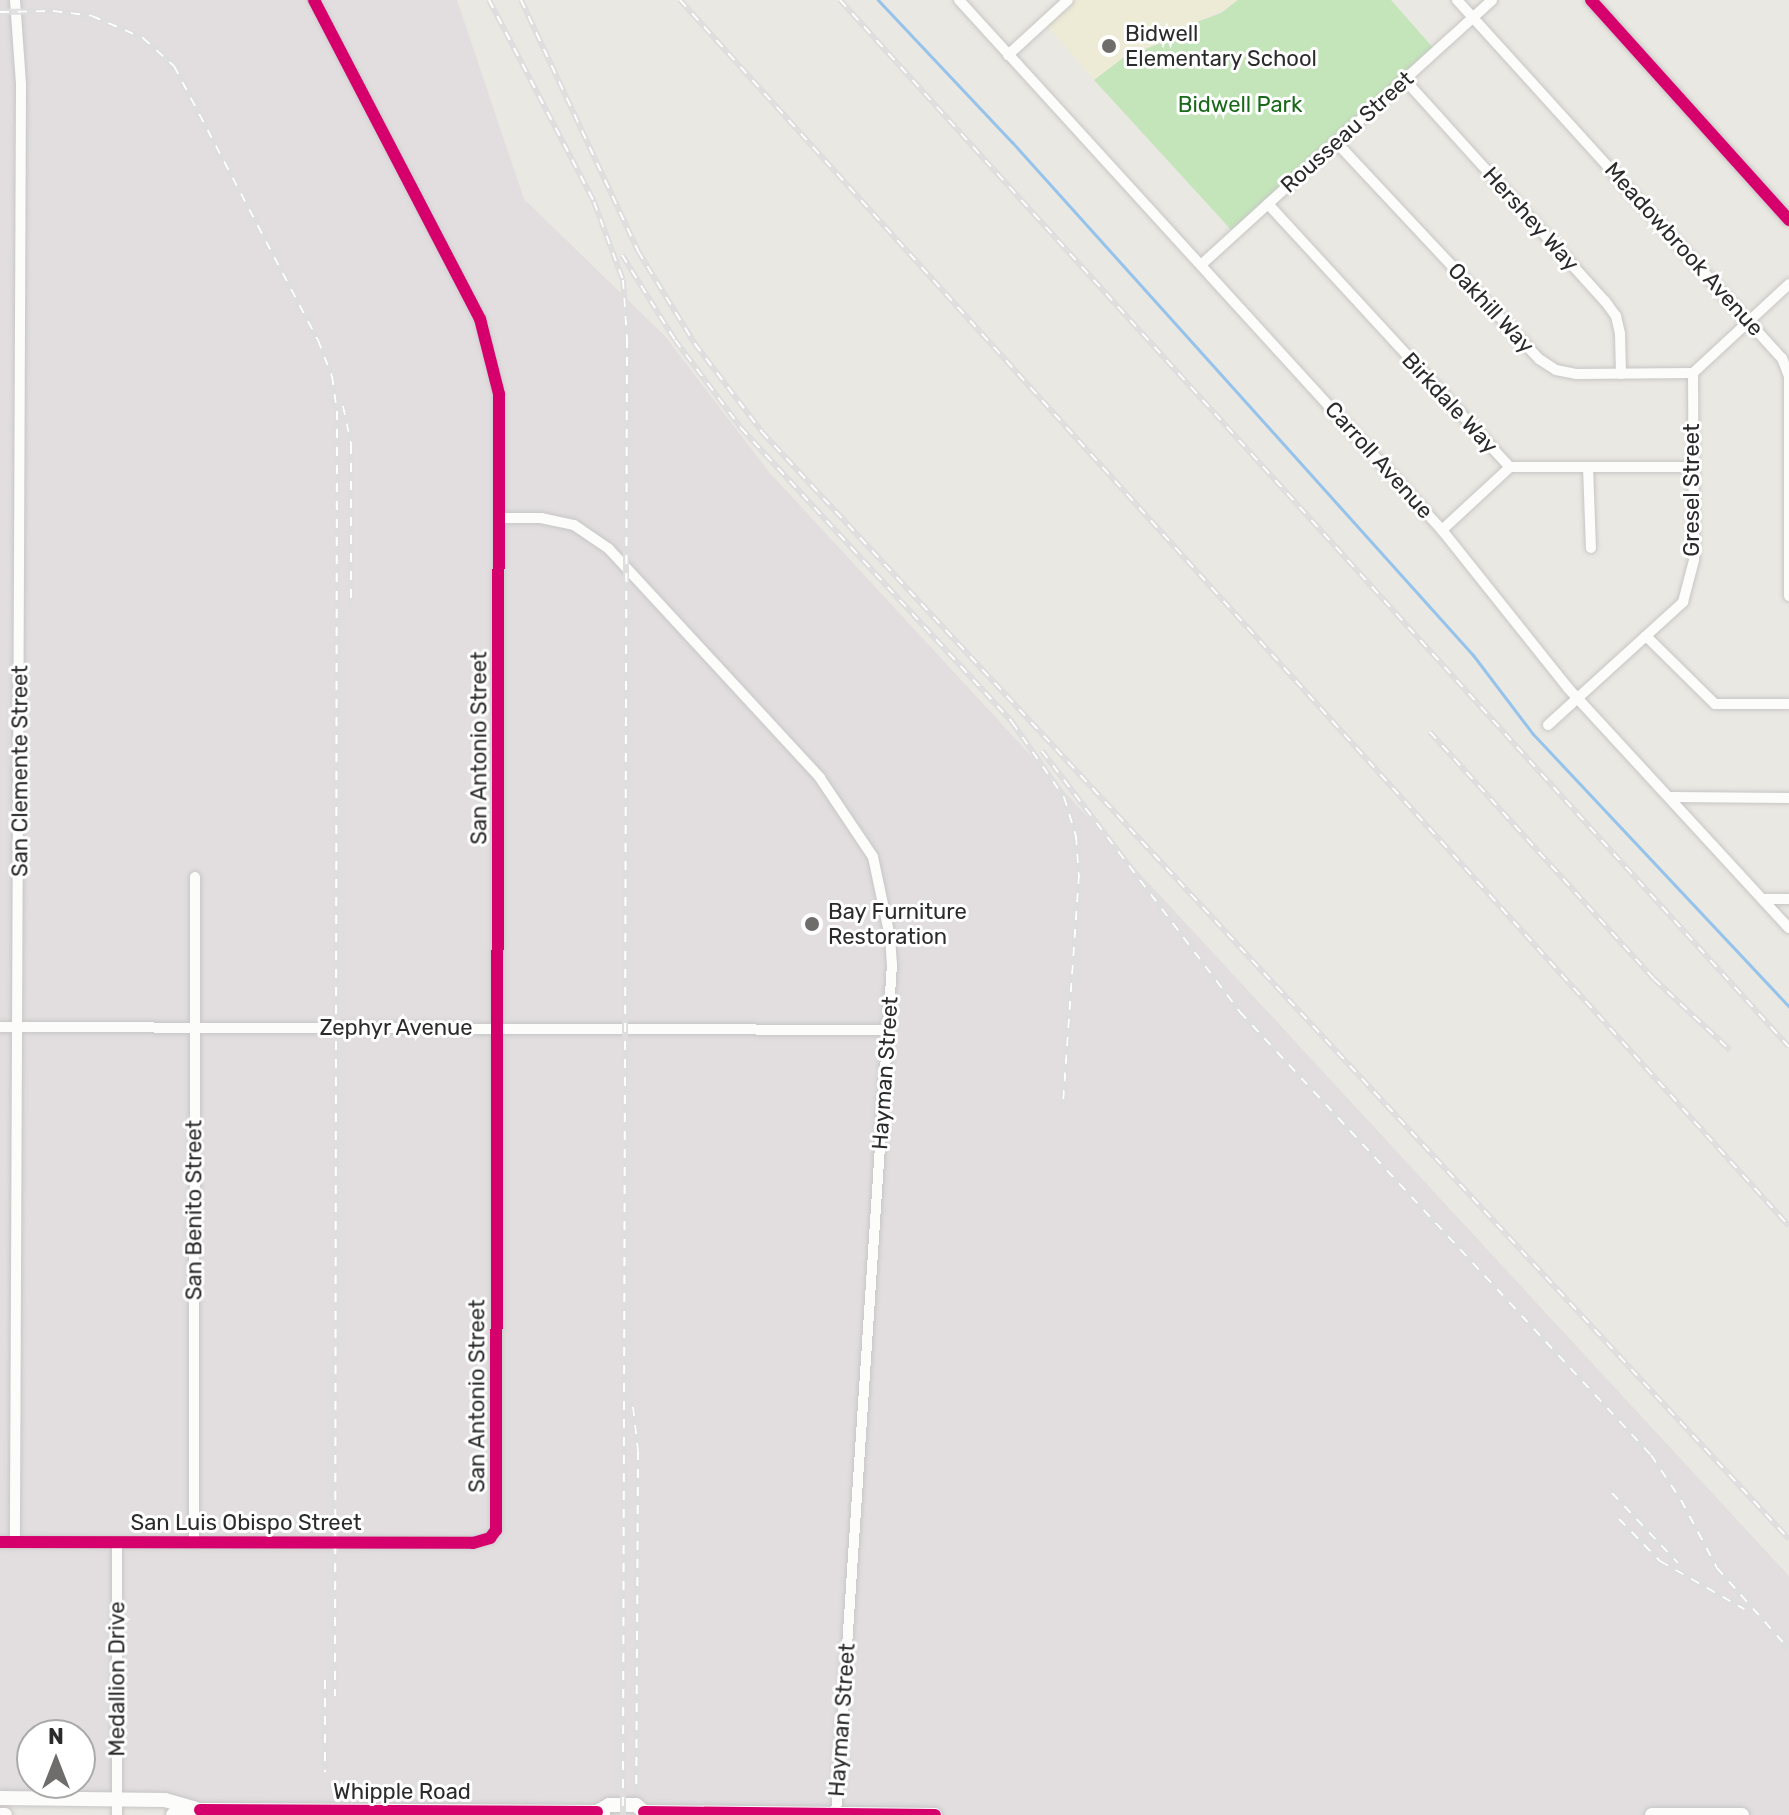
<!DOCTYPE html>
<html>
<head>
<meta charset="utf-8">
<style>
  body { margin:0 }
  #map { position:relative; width:1789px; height:1815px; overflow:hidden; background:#eae8e2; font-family:Rubik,sans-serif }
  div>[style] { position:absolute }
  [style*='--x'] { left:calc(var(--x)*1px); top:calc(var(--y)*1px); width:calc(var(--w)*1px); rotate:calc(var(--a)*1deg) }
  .industrial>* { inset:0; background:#e2dee0 }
  .education>* { inset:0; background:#edead6 }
  .green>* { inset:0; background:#c4e5ba }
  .stream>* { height:3px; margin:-1.5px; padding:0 1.5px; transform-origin:1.5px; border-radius:1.5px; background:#95c3eb }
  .roads { filter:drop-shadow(0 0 2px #c7c6c6) drop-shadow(0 0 2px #c7c6c6) }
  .minor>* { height:10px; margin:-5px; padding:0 5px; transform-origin:5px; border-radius:5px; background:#fcfcfb }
  .tertiary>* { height:12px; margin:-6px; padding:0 6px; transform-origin:6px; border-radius:6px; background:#fcfcfb }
  .secondary>* { height:14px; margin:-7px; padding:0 7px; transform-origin:7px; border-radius:7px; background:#fcfcfb }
  .rail>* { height:6px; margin-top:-3px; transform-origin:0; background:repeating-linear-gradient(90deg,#fff 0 9px,#dededf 0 18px); box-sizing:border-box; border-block:2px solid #dededf }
  .cycleway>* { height:12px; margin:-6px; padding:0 6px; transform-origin:6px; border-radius:6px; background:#d6006c }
  .dots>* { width:22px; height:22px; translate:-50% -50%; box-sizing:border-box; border:4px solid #fff; border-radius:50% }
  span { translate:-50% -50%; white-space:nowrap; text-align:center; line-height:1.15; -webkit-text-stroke:6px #fff; paint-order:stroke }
  .poi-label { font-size:22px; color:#2b2b2b }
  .left { translate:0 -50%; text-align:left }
  .park-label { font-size:22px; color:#1a691b }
  .street-label { font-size:22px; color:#2b2b2b }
  .north { position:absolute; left:16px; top:1719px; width:80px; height:80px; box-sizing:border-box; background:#fff; border:2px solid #aaa; border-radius:50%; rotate:0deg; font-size:22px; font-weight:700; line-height:32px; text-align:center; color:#2b2b2b }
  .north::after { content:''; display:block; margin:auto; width:28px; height:36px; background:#6e6d6b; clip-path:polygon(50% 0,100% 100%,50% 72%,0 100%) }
</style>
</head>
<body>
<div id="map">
  <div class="industrial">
    <i style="clip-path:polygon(evenodd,0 0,457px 0,524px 199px,665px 336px,769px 472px,1789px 1576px,1789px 1815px,288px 1815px,200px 1810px,165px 1800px,0 1798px,0 0,32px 1735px,80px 1735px,80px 1783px,32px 1783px,32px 1735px)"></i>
  </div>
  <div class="education">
    <i style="clip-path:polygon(1068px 0,1238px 0,1239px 3px,1181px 29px,1183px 34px,1123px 58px,1094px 80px,1044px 22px)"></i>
  </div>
  <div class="green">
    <i style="clip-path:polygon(1238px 0,1391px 0,1436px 51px,1235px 234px,1094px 80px,1123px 58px,1183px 34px,1181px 28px,1221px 13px)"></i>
  </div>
  <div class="stream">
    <i style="--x:878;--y:0;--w:195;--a:46.7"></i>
    <i style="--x:1012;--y:142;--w:690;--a:48.06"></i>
    <i style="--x:1473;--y:655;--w:99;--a:52.8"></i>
    <i style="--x:1533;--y:734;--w:374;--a:46.8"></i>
  </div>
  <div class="roads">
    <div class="minor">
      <i style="--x:15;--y:0;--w:84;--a:85.9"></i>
      <i style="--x:21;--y:84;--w:1458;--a:90.24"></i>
      <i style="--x:959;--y:0;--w:717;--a:47.66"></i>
      <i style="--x:1442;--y:530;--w:202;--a:51.4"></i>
      <i style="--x:1568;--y:688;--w:326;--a:47.4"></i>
      <i style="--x:1457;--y:0;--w:484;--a:47.8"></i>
      <i style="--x:1782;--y:358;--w:19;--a:69"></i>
      <i style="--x:1789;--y:376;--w:220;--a:90"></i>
      <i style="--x:1008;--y:55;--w:81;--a:-42.5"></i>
      <i style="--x:1405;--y:80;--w:298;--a:47.9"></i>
      <i style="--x:1605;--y:301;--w:19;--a:54"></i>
      <i style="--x:1616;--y:316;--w:18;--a:77"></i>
      <i style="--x:1620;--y:334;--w:40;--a:88.6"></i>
      <i style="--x:1336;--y:142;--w:297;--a:46.9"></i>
      <i style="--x:1539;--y:359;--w:20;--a:33"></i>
      <i style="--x:1556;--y:370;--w:20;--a:11"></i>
      <i style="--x:1576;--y:374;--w:117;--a:-0.5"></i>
      <i style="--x:1268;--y:204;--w:357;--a:47.4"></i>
      <i style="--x:1510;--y:467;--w:182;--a:0"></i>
      <i style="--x:1202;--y:264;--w:392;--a:-42.3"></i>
      <i style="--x:1588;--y:467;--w:81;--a:87.9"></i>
      <i style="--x:500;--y:518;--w:41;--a:0"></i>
      <i style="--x:541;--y:518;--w:34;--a:12"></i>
      <i style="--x:574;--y:525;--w:42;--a:34.4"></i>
      <i style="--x:609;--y:549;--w:311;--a:47.3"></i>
      <i style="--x:820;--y:778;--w:95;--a:56.1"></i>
      <i style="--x:873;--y:857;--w:82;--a:78"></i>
      <i style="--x:890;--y:937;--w:27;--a:86"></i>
      <i style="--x:892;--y:964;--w:852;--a:93.77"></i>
      <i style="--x:1442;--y:530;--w:93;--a:-42.8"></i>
      <i style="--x:1646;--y:636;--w:97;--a:44.6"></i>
      <i style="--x:1715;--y:704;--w:74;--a:0"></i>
      <i style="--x:1548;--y:725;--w:183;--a:-42.3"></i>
      <i style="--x:1683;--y:602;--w:43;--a:-75.3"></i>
      <i style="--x:1694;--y:560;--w:187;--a:-90.3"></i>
      <i style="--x:1693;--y:373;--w:131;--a:-42.8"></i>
      <i style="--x:1672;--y:797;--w:117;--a:0.5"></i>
      <i style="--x:1764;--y:899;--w:25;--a:0"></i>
      <i style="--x:0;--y:1027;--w:888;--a:0.19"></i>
      <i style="--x:0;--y:1542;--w:473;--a:0.1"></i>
      <i style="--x:473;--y:1543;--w:18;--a:-16"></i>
      <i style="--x:490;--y:1538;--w:10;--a:-53"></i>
      <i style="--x:496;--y:1530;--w:1136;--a:-89.85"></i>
      <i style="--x:499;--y:394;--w:77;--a:-104.2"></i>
      <i style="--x:480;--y:319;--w:360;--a:-117.5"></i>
      <i style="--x:194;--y:1543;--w:666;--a:-89.91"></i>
      <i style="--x:117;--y:1815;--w:272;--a:-90"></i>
    </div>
    <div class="tertiary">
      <i style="--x:1591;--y:0;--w:296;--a:48"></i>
    </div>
    <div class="secondary">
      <i style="--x:0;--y:1798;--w:165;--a:0.7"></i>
      <i style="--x:165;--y:1800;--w:32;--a:16"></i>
      <i style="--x:597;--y:1812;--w:14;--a:-30"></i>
      <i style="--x:609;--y:1805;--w:27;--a:0"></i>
      <i style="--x:636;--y:1805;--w:11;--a:41"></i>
      <i style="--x:644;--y:1812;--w:291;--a:0.6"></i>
      <i style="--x:0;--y:1815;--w:5;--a:0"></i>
      <i style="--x:173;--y:1815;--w:27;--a:-10"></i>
      <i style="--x:200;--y:1810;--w:397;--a:0.3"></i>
      <i style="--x:597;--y:1812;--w:7;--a:27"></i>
      <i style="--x:1652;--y:1815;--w:90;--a:0"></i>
    </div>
  </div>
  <div class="rail">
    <i style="--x:489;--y:0;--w:228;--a:62.5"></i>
    <i style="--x:594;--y:202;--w:83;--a:69.6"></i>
    <i style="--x:623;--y:280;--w:59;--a:86.1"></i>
    <i style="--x:627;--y:339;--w:1476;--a:90.16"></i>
    <i style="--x:521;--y:0;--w:277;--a:65"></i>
    <i style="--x:638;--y:251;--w:109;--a:58.5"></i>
    <i style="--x:695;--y:344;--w:111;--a:52.7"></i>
    <i style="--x:762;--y:432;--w:1510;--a:47.15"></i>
    <i style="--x:680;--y:0;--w:1653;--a:47.87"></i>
    <i style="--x:840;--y:0;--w:1413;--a:47.81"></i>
    <i style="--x:0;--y:12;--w:53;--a:-1.1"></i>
    <i style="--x:53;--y:11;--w:39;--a:7"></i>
    <i style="--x:92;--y:16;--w:56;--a:23.3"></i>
    <i style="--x:143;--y:38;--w:42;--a:42.1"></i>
    <i style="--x:174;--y:66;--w:310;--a:62.3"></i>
    <i style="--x:318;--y:340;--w:39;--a:69"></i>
    <i style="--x:332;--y:376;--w:35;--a:82"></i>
    <i style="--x:337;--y:411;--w:1285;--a:90.09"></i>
    <i style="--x:622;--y:255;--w:100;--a:58.1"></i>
    <i style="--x:675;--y:340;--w:110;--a:53.1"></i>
    <i style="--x:741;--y:428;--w:400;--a:47.3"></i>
    <i style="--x:1012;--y:722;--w:91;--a:55.3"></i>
    <i style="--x:1064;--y:797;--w:41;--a:72.9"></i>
    <i style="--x:1076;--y:836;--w:39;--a:86"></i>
    <i style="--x:1079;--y:875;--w:230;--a:94"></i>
    <i style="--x:343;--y:406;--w:40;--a:78"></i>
    <i style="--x:351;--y:445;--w:160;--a:90"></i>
    <i style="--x:1430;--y:732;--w:333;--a:47.8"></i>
    <i style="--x:1654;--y:979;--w:104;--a:43.1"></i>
    <i style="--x:1042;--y:751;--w:328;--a:52.8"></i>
    <i style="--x:1240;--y:1012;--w:604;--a:47.15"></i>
    <i style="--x:1651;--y:1455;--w:54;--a:56.3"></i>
    <i style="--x:1681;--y:1500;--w:77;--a:62.1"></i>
    <i style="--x:1717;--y:1568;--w:108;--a:48.4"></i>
    <i style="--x:633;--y:1407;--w:44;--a:83.5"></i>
    <i style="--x:638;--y:1451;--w:340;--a:90.3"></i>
    <i style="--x:1612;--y:1493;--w:96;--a:46.7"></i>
    <i style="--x:1619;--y:1519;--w:59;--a:45.7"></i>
    <i style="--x:1660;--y:1561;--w:97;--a:29.7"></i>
    <i style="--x:325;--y:1680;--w:92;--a:90"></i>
  </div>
  <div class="cycleway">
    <i style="--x:1591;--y:0;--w:296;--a:48"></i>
    <i style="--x:0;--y:1542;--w:473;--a:0.1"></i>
    <i style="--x:473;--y:1543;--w:18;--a:-16"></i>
    <i style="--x:490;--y:1538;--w:10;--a:-53"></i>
    <i style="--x:496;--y:1530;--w:1136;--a:-89.85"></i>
    <i style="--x:499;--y:394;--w:77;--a:-104.2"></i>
    <i style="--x:480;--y:319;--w:360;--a:-117.5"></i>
    <i style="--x:200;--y:1810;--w:397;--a:0.3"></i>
    <i style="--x:644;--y:1812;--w:291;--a:0.6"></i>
  </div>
  <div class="dots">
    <i style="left:1109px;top:46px;background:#6e6d6b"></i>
    <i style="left:812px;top:924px;background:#6e6d6b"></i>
  </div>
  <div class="poi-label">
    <span class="left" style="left:1125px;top:46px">Bidwell<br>Elementary School</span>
    <span class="left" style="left:828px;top:924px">Bay Furniture<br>Restoration</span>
  </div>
  <div class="park-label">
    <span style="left:1240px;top:105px">Bidwell Park</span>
  </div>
  <div class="street-label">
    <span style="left:1347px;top:132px;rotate:-42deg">Rousseau Street</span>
    <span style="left:1531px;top:219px;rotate:48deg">Hershey Way</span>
    <span style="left:1684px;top:249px;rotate:48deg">Meadowbrook Avenue</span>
    <span style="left:1491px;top:308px;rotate:47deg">Oakhill Way</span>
    <span style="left:1450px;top:403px;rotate:47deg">Birkdale Way</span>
    <span style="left:1379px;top:460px;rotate:48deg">Carroll Avenue</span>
    <span style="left:1692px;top:490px;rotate:-90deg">Gresel Street</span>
    <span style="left:479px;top:748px;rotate:-90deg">San Antonio Street</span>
    <span style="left:20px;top:771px;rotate:-90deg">San Clemente Street</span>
    <span style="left:396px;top:1028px">Zephyr Avenue</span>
    <span style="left:885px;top:1073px;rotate:-86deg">Hayman Street</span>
    <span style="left:194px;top:1210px;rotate:-90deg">San Benito Street</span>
    <span style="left:477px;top:1396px;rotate:-90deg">San Antonio Street</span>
    <span style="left:246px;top:1523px">San Luis Obispo Street</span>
    <span style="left:117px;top:1679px;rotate:-90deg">Medallion Drive</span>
    <span style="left:842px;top:1720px;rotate:-86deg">Hayman Street</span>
    <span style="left:402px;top:1792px">Whipple Road</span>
  </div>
  <div class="north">N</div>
</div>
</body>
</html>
